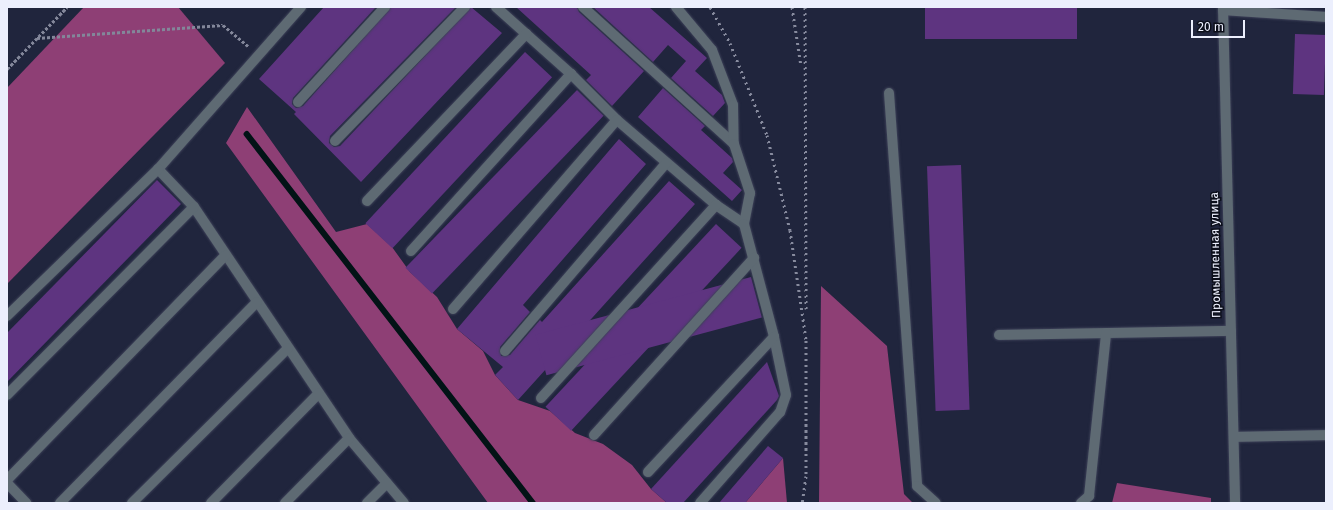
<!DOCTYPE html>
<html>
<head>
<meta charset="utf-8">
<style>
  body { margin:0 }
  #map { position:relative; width:1333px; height:510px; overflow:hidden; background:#20253d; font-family:"Fira Sans",sans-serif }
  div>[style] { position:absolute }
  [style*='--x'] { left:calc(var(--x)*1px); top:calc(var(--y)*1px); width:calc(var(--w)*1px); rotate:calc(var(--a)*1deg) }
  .forest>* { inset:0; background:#8e3f75 }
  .stream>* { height:5.5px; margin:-2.75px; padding:0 2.75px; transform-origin:2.75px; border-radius:2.75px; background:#021316 }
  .building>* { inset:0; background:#5e3480; transform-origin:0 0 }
  .path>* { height:2.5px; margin-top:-1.25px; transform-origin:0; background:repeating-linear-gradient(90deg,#83879a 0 3px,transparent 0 5px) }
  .roads { filter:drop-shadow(0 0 1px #3d4158) drop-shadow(0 0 1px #3d4158) }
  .service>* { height:10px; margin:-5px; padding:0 5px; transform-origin:5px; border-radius:5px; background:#5e6a73 }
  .tertiary>* { height:10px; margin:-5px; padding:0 5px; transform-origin:5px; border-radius:5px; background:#5e6a73 }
  .rail>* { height:3px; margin-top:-1.5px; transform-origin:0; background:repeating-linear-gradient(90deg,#878b9e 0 2px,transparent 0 6px) }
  span { translate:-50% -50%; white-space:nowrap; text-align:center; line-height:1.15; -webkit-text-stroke:3px #0c0f1a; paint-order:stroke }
  .street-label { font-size:12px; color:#eceffd }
  .frame { position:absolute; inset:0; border:8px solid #eceffd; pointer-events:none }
  .scale { position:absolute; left:1191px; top:20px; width:54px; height:18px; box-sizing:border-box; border:2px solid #eceffd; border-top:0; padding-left:5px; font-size:12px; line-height:14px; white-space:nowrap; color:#eceffd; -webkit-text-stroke:3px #0c0f1a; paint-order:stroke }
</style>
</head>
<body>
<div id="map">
  <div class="forest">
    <i style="clip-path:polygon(84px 7px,178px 7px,225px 63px,7px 284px,7px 88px)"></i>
    <i style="clip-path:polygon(247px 107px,336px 232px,367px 224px,392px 247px,410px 272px,437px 297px,457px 329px,483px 351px,495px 375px,518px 400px,550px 411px,575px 433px,603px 444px,632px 465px,651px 489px,667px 503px,488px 503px,226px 143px)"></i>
    <i style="clip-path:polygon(821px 286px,887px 346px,904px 494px,913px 503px,819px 503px)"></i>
    <i style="clip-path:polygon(783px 458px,787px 503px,745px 503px)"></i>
    <i style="clip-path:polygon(1117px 483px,1211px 498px,1211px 503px,1112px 503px)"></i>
  </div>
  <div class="stream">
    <i style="--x:247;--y:134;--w:467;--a:52.2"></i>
  </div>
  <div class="building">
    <i style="clip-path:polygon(324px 7px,376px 7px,293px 98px,292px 104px,296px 108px,303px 106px,391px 7px,456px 7px,330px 136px,329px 143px,334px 147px,340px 146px,471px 7px,502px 33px,361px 182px,294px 114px,296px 112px,259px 79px)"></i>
    <i style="clip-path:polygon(516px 7px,577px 7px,579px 12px,644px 71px,612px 106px,586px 80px,591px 75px)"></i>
    <i style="clip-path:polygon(593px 7px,649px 7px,707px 58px,695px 71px,722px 95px,725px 103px,713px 116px,671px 78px,686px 61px,668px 45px,653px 62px)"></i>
    <i style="left:925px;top:7px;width:152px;height:32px"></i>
    <i style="left:1295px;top:34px;width:31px;height:60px;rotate:2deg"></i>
    <i style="left:525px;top:52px;width:37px;height:234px;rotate:43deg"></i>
    <i style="clip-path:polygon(663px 88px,705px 126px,701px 130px,732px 158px,733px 162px,723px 173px,742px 190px,732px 201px,638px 117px)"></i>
    <i style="left:577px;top:90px;width:37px;height:247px;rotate:44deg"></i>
    <i style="clip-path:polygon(619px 139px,646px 164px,523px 305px,530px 312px,500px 347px,501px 356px,510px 355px,540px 320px,542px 322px,669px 181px,695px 204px,518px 400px,495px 375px,503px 367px,457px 329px)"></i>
    <i style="left:961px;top:165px;width:245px;height:34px;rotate:88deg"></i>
    <i style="clip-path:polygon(157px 180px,181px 204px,7px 382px,7px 333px)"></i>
    <i style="left:716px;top:224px;width:35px;height:250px;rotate:43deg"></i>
    <i style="left:751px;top:277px;width:42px;height:223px;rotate:75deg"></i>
    <i style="clip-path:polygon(767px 362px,779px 396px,777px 400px,683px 503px,667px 503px,651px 489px)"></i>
    <i style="clip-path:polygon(768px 446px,783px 458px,745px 503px,719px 503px)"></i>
  </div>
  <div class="path">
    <i style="--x:37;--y:38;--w:186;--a:-4"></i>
    <i style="--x:223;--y:25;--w:33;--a:40"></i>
    <i style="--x:7;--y:69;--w:86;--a:-45.9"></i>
  </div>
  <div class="roads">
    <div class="service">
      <i style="--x:301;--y:7;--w:216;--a:131.4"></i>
      <i style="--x:158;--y:169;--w:52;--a:46.5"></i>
      <i style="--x:194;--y:207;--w:278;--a:56.1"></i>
      <i style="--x:349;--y:438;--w:85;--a:49.8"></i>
      <i style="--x:496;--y:7;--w:101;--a:41.8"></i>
      <i style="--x:571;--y:74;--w:65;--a:45"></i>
      <i style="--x:617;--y:120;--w:130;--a:40.6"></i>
      <i style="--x:716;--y:205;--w:34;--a:34"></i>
      <i style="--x:583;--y:7;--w:204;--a:42.2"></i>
      <i style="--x:676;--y:7;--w:56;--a:50.1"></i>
      <i style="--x:712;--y:50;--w:59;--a:69.1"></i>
      <i style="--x:733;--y:105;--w:39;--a:89"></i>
      <i style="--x:734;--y:144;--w:52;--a:71.9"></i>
      <i style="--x:750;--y:193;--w:32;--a:101"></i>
      <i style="--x:744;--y:224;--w:117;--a:75.1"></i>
      <i style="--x:774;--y:337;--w:59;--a:78.3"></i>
      <i style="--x:786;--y:395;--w:18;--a:109"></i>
      <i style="--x:780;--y:412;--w:121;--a:131.3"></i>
      <i style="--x:1223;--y:10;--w:103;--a:3.9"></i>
      <i style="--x:889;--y:93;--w:394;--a:85.9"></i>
      <i style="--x:917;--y:486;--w:25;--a:42"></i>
      <i style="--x:298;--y:102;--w:129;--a:-47.5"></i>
      <i style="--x:335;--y:141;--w:187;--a:-45.9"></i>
      <i style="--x:367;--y:201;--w:231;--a:-46.4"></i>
      <i style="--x:411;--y:251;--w:239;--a:-47.9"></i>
      <i style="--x:453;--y:309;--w:250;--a:-49.1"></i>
      <i style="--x:7;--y:316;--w:211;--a:-44.2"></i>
      <i style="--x:999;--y:335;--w:232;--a:-1"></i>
      <i style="--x:505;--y:351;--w:248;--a:-49.4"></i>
      <i style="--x:7;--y:395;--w:265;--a:-45.2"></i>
      <i style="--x:541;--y:398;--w:261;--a:-47.8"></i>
      <i style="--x:594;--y:435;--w:239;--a:-47.9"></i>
      <i style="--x:1234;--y:437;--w:92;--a:-1.2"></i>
      <i style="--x:648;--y:472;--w:185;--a:-47"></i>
      <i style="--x:7;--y:480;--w:313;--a:-45.8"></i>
      <i style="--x:7;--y:483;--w:28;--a:46"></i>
      <i style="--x:60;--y:503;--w:281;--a:-45.6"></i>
      <i style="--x:132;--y:503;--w:220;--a:-44.8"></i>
      <i style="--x:211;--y:503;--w:153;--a:-45.5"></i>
      <i style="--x:285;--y:503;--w:91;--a:-45.4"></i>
      <i style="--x:367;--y:503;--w:28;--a:-45"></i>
      <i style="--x:1081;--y:503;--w:11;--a:-41"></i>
      <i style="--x:1089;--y:496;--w:164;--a:-84"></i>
    </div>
    <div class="tertiary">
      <i style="--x:1223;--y:7;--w:496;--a:88.6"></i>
    </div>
  </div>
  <div class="rail">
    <i style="--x:710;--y:7;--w:41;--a:60.9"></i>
    <i style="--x:730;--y:43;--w:99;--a:68.1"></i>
    <i style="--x:767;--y:135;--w:98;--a:76.4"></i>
    <i style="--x:790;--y:230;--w:111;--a:81.7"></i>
    <i style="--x:806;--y:340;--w:136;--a:90"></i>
    <i style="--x:806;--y:476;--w:27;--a:98"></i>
    <i style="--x:792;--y:7;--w:60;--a:81.3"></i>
    <i style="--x:805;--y:7;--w:302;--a:89.8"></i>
  </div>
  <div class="street-label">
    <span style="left:1216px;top:255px;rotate:-91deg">Промышленная улица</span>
  </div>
  <div class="frame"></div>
  <div class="scale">20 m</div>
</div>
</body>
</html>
